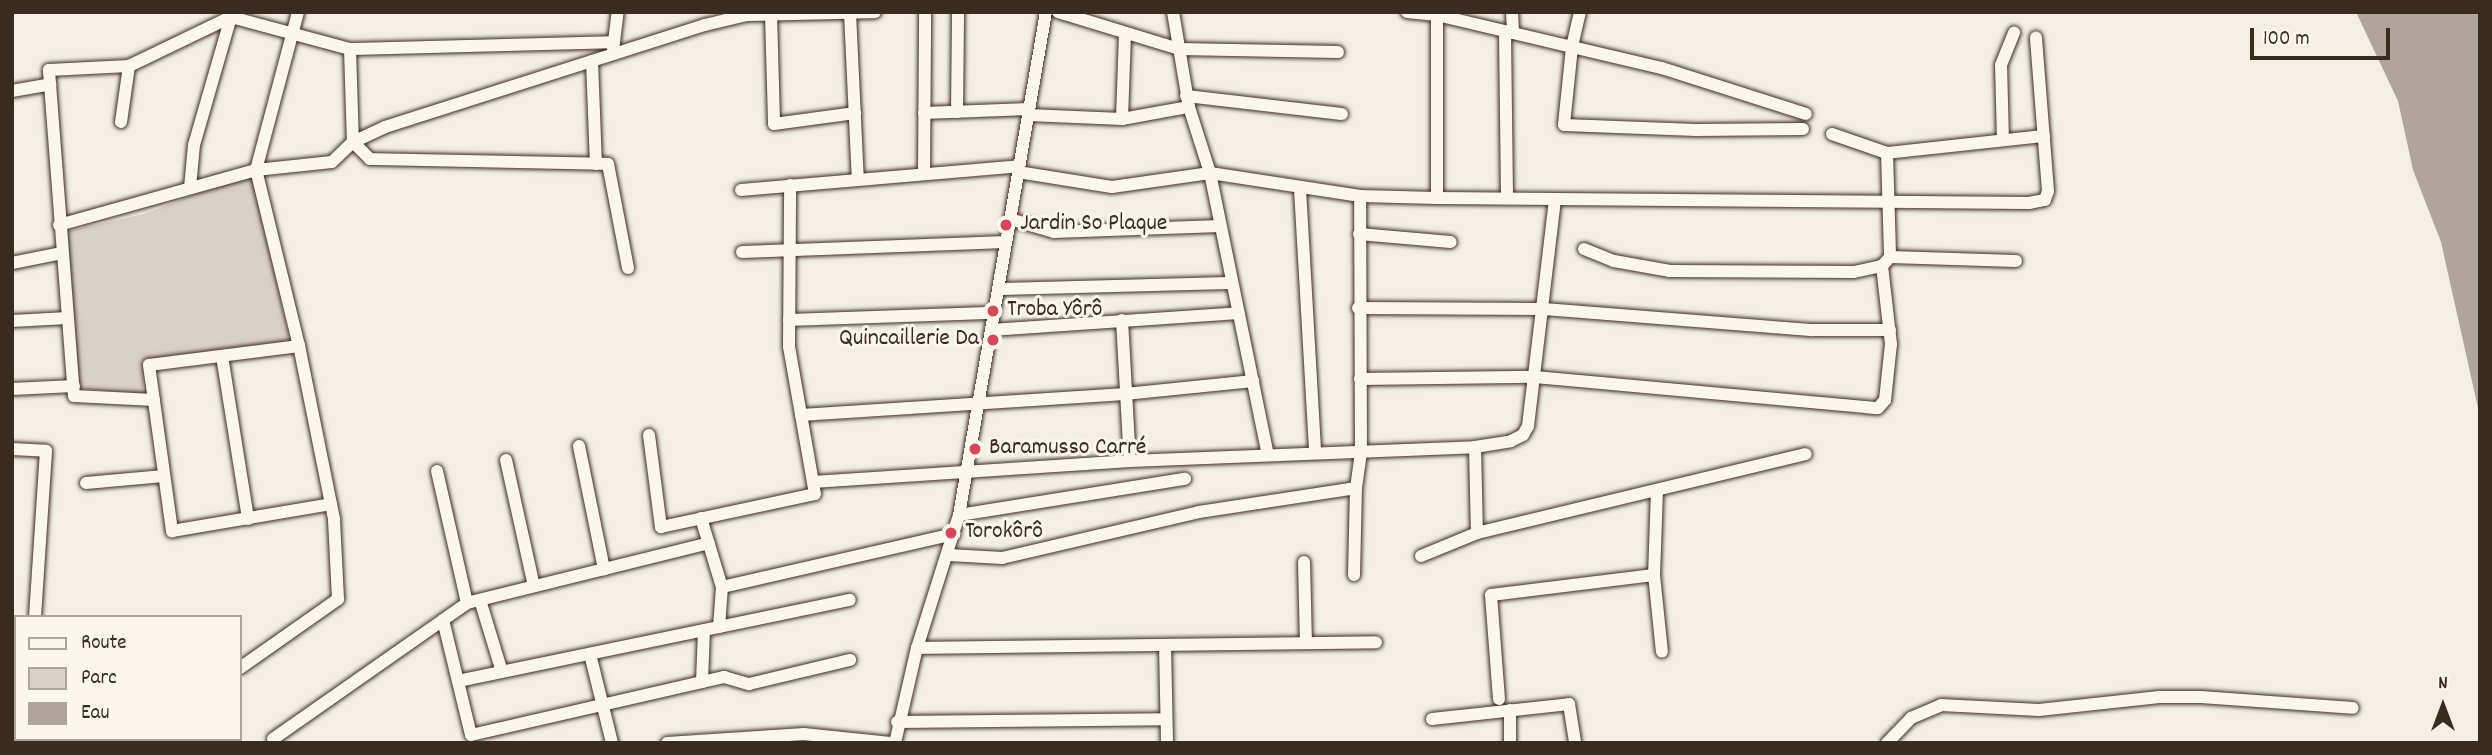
<!DOCTYPE html>
<html>
<head>
<meta charset="utf-8">
<style>
  body { margin:0 }
  #map { position:relative; width:2492px; height:755px; overflow:hidden; background:#f3efe4; font-family:Dekko,sans-serif }
  div>[style] { position:absolute }
  [style*='--x'] { left:calc(var(--x)*1px); top:calc(var(--y)*1px); width:calc(var(--w)*1px); rotate:calc(var(--a)*1deg) }
  .green>* { inset:0; background:#d8d1c6 }
  .water>* { inset:0; background:#afa69a }
  .roads { filter:drop-shadow(0 0 2px #3b2a1e) drop-shadow(0 0 2px #3b2a1e) }
  .minor>* { height:12px; margin:-6px; padding:0 6px; transform-origin:6px; border-radius:6px; background:#fbf7ec }
  .dots>* { width:19px; height:19px; translate:-50% -50%; box-sizing:border-box; border:4px solid #fbf7ec; border-radius:50% }
  span { translate:-50% -50%; white-space:nowrap; text-align:center; line-height:1.15; -webkit-text-stroke:6px #fbf7ec; paint-order:stroke }
  .poi-label { font-size:24px; color:#3b2a1e }
  .left { translate:0 -50%; text-align:left }
  .right { translate:-100% -50%; text-align:right }
  .frame { position:absolute; inset:0; border:14px solid #3b2a1e; pointer-events:none }
  .legend { position:absolute; left:14px; top:615px; width:228px; height:126px; box-sizing:border-box; background:#fbf7ec; border:2px solid #aea59a; margin:0; padding:9px 12px; list-style:none; font-size:21px; color:#3b2a1e }
  .legend li { display:flex; align-items:center; gap:14px; height:35px }
  .legend b { width:35px; border:2px solid #aea59a }
  .north { position:absolute; left:2408px; top:671px; width:70px; height:70px; -webkit-text-stroke:5px #fbf7ec; paint-order:stroke; rotate:0deg; font-size:19px; font-weight:700; line-height:28px; text-align:center; color:#3b2a1e }
  .north::after { content:''; display:block; margin:auto; width:24px; height:32px; background:#3b2a1e; clip-path:polygon(50% 0,100% 100%,50% 72%,0 100%) }
  .scale { position:absolute; left:2250px; top:28px; width:140px; height:32px; box-sizing:border-box; border:4px solid #3b2a1e; border-top:0; padding-left:9px; font-size:21px; line-height:24px; white-space:nowrap; color:#3b2a1e; -webkit-text-stroke:5px #fbf7ec; paint-order:stroke }
</style>
</head>
<body>
<div id="map">
  <div class="green">
    <i style="clip-path:polygon(251px 173px,290px 342px,143px 361px,143px 394px,76px 388px,63px 232px,144px 214px)"></i>
  </div>
  <div class="water">
    <i style="clip-path:polygon(2356px 12px,2480px 12px,2480px 417px,2441px 242px,2413px 170px,2398px 101px)"></i>
  </div>
  <div class="roads">
    <div class="minor">
      <i style="--x:1058;--y:12;--w:127;--a:17"></i>
      <i style="--x:1179;--y:49;--w:159;--a:1.1"></i>
      <i style="--x:1173;--y:12;--w:96;--a:80.4"></i>
      <i style="--x:1189;--y:107;--w:69;--a:72.3"></i>
      <i style="--x:1210;--y:173;--w:288;--a:78.4"></i>
      <i style="--x:1407;--y:12;--w:30;--a:6"></i>
      <i style="--x:1437;--y:15;--w:231;--a:13.3"></i>
      <i style="--x:1662;--y:68;--w:151;--a:17.7"></i>
      <i style="--x:1512;--y:12;--w:21;--a:87"></i>
      <i style="--x:1580;--y:12;--w:36;--a:103"></i>
      <i style="--x:1572;--y:47;--w:78;--a:95.9"></i>
      <i style="--x:1564;--y:125;--w:132;--a:2.2"></i>
      <i style="--x:1696;--y:130;--w:107;--a:-0.5"></i>
      <i style="--x:850;--y:13;--w:167;--a:87.3"></i>
      <i style="--x:771;--y:14;--w:110;--a:88.4"></i>
      <i style="--x:774;--y:124;--w:82;--a:-7.7"></i>
      <i style="--x:1505;--y:33;--w:165;--a:89.3"></i>
      <i style="--x:350;--y:49;--w:93;--a:88.2"></i>
      <i style="--x:353;--y:142;--w:24;--a:45"></i>
      <i style="--x:370;--y:159;--w:238;--a:1.2"></i>
      <i style="--x:608;--y:164;--w:106;--a:79.1"></i>
      <i style="--x:613;--y:50;--w:38;--a:-83"></i>
      <i style="--x:592;--y:61;--w:103;--a:87.8"></i>
      <i style="--x:12;--y:91;--w:39;--a:-10"></i>
      <i style="--x:1186;--y:96;--w:157;--a:6.6"></i>
      <i style="--x:957;--y:112;--w:100;--a:-89.4"></i>
      <i style="--x:924;--y:113;--w:105;--a:-2.2"></i>
      <i style="--x:1028;--y:115;--w:94;--a:2.4"></i>
      <i style="--x:1122;--y:119;--w:68;--a:-10.2"></i>
      <i style="--x:1122;--y:119;--w:86;--a:-88"></i>
      <i style="--x:121;--y:122;--w:57;--a:-81.9"></i>
      <i style="--x:1832;--y:134;--w:58;--a:19.1"></i>
      <i style="--x:1887;--y:153;--w:104;--a:88.3"></i>
      <i style="--x:1890;--y:257;--w:126;--a:1.8"></i>
      <i style="--x:2003;--y:140;--w:75;--a:-91.5"></i>
      <i style="--x:2001;--y:65;--w:35;--a:-68"></i>
      <i style="--x:1887;--y:153;--w:158;--a:-6.2"></i>
      <i style="--x:1018;--y:172;--w:95;--a:9.1"></i>
      <i style="--x:1112;--y:187;--w:99;--a:-8.1"></i>
      <i style="--x:1210;--y:173;--w:152;--a:8.7"></i>
      <i style="--x:1360;--y:196;--w:77;--a:1.5"></i>
      <i style="--x:1437;--y:198;--w:592;--a:0.48"></i>
      <i style="--x:2029;--y:203;--w:16;--a:-11"></i>
      <i style="--x:2045;--y:200;--w:9;--a:-72"></i>
      <i style="--x:2048;--y:191;--w:154;--a:-94.5"></i>
      <i style="--x:924;--y:174;--w:162;--a:-89.6"></i>
      <i style="--x:190;--y:188;--w:43;--a:-84.7"></i>
      <i style="--x:194;--y:145;--w:137;--a:-73.9"></i>
      <i style="--x:1300;--y:189;--w:264;--a:86.7"></i>
      <i style="--x:741;--y:190;--w:279;--a:-4.9"></i>
      <i style="--x:1437;--y:198;--w:186;--a:-90"></i>
      <i style="--x:1010;--y:219;--w:46;--a:16.5"></i>
      <i style="--x:1054;--y:232;--w:166;--a:-2.1"></i>
      <i style="--x:59;--y:225;--w:205;--a:-15.6"></i>
      <i style="--x:256;--y:170;--w:76;--a:-6"></i>
      <i style="--x:332;--y:162;--w:29;--a:-44"></i>
      <i style="--x:353;--y:142;--w:35;--a:-25"></i>
      <i style="--x:385;--y:127;--w:336;--a:-17.7"></i>
      <i style="--x:705;--y:25;--w:42;--a:-13.7"></i>
      <i style="--x:746;--y:15;--w:129;--a:-1.3"></i>
      <i style="--x:1359;--y:234;--w:92;--a:5"></i>
      <i style="--x:1584;--y:249;--w:32;--a:22"></i>
      <i style="--x:1614;--y:261;--w:57;--a:10.1"></i>
      <i style="--x:1670;--y:271;--w:184;--a:0.3"></i>
      <i style="--x:1854;--y:272;--w:29;--a:-12"></i>
      <i style="--x:1882;--y:266;--w:12;--a:-48"></i>
      <i style="--x:742;--y:252;--w:264;--a:-2.2"></i>
      <i style="--x:12;--y:263;--w:51;--a:-11.3"></i>
      <i style="--x:998;--y:289;--w:234;--a:-1.5"></i>
      <i style="--x:1358;--y:308;--w:186;--a:0.3"></i>
      <i style="--x:1544;--y:309;--w:270;--a:4.5"></i>
      <i style="--x:1813;--y:330;--w:77;--a:0"></i>
      <i style="--x:789;--y:320;--w:205;--a:-2"></i>
      <i style="--x:1122;--y:320;--w:141;--a:86.8"></i>
      <i style="--x:12;--y:321;--w:55;--a:-3.1"></i>
      <i style="--x:991;--y:330;--w:248;--a:-3.9"></i>
      <i style="--x:299;--y:346;--w:151;--a:172.8"></i>
      <i style="--x:149;--y:365;--w:168;--a:82.1"></i>
      <i style="--x:172;--y:531;--w:161;--a:-9.6"></i>
      <i style="--x:222;--y:356;--w:165;--a:80.9"></i>
      <i style="--x:1360;--y:379;--w:175;--a:-0.7"></i>
      <i style="--x:1535;--y:377;--w:344;--a:5.2"></i>
      <i style="--x:1878;--y:408;--w:11;--a:-49"></i>
      <i style="--x:1885;--y:400;--w:56;--a:-83.9"></i>
      <i style="--x:1891;--y:344;--w:79;--a:-96.6"></i>
      <i style="--x:12;--y:389;--w:62;--a:-2.8"></i>
      <i style="--x:154;--y:400;--w:80;--a:-177.1"></i>
      <i style="--x:74;--y:396;--w:327;--a:-94.4"></i>
      <i style="--x:49;--y:70;--w:80;--a:-2.9"></i>
      <i style="--x:129;--y:66;--w:113;--a:-25.7"></i>
      <i style="--x:231;--y:17;--w:123;--a:15.1"></i>
      <i style="--x:350;--y:49;--w:264;--a:-1.5"></i>
      <i style="--x:801;--y:415;--w:325;--a:-3.7"></i>
      <i style="--x:1125;--y:394;--w:129;--a:-5.8"></i>
      <i style="--x:649;--y:435;--w:93;--a:82.6"></i>
      <i style="--x:661;--y:527;--w:157;--a:-12.1"></i>
      <i style="--x:815;--y:494;--w:149;--a:-100"></i>
      <i style="--x:789;--y:347;--w:162;--a:-89.6"></i>
      <i style="--x:579;--y:446;--w:126;--a:78.5"></i>
      <i style="--x:1475;--y:447;--w:86;--a:88.7"></i>
      <i style="--x:12;--y:449;--w:34;--a:3"></i>
      <i style="--x:46;--y:451;--w:165;--a:93.8"></i>
      <i style="--x:506;--y:460;--w:129;--a:77.5"></i>
      <i style="--x:437;--y:471;--w:135;--a:77.2"></i>
      <i style="--x:813;--y:482;--w:318;--a:-3.8"></i>
      <i style="--x:1130;--y:461;--w:345;--a:-2.3"></i>
      <i style="--x:1475;--y:447;--w:36;--a:-9"></i>
      <i style="--x:1511;--y:441;--w:13;--a:-27"></i>
      <i style="--x:1523;--y:435;--w:10;--a:-61"></i>
      <i style="--x:1528;--y:426;--w:228;--a:-83.2"></i>
      <i style="--x:86;--y:483;--w:78;--a:-5.1"></i>
      <i style="--x:1657;--y:490;--w:85;--a:92"></i>
      <i style="--x:1654;--y:575;--w:77;--a:84.1"></i>
      <i style="--x:959;--y:515;--w:229;--a:-9.1"></i>
      <i style="--x:701;--y:518;--w:72;--a:73.1"></i>
      <i style="--x:722;--y:587;--w:40;--a:94.3"></i>
      <i style="--x:949;--y:555;--w:53;--a:3.2"></i>
      <i style="--x:1002;--y:558;--w:202;--a:-13.1"></i>
      <i style="--x:1199;--y:512;--w:159;--a:-8.7"></i>
      <i style="--x:1421;--y:556;--w:61;--a:-22.3"></i>
      <i style="--x:1477;--y:533;--w:338;--a:-13.5"></i>
      <i style="--x:1304;--y:562;--w:81;--a:88.6"></i>
      <i style="--x:1354;--y:575;--w:87;--a:-88.7"></i>
      <i style="--x:1356;--y:488;--w:37;--a:-82"></i>
      <i style="--x:1361;--y:451;--w:255;--a:-90.2"></i>
      <i style="--x:722;--y:587;--w:238;--a:-12.9"></i>
      <i style="--x:480;--y:600;--w:75;--a:73"></i>
      <i style="--x:443;--y:620;--w:118;--a:76.3"></i>
      <i style="--x:471;--y:735;--w:260;--a:-12.9"></i>
      <i style="--x:724;--y:677;--w:26;--a:16"></i>
      <i style="--x:749;--y:684;--w:104;--a:-13.4"></i>
      <i style="--x:1165;--y:645;--w:98;--a:88.8"></i>
      <i style="--x:917;--y:648;--w:459;--a:-0.7"></i>
      <i style="--x:590;--y:654;--w:92;--a:76.1"></i>
      <i style="--x:240;--y:668;--w:120;--a:-35.1"></i>
      <i style="--x:338;--y:599;--w:80;--a:-92.9"></i>
      <i style="--x:334;--y:519;--w:177;--a:-101.4"></i>
      <i style="--x:299;--y:346;--w:181;--a:-103.7"></i>
      <i style="--x:256;--y:170;--w:163;--a:-75.1"></i>
      <i style="--x:458;--y:681;--w:400;--a:-11.7"></i>
      <i style="--x:702;--y:682;--w:52;--a:-87.8"></i>
      <i style="--x:1499;--y:699;--w:104;--a:-94.4"></i>
      <i style="--x:1491;--y:595;--w:164;--a:-7"></i>
      <i style="--x:1510;--y:710;--w:33;--a:90"></i>
      <i style="--x:1432;--y:719;--w:138;--a:-6.2"></i>
      <i style="--x:1569;--y:704;--w:39;--a:81"></i>
      <i style="--x:897;--y:722;--w:269;--a:-0.6"></i>
      <i style="--x:273;--y:739;--w:237;--a:-35"></i>
      <i style="--x:467;--y:603;--w:249;--a:-13.9"></i>
      <i style="--x:667;--y:743;--w:137;--a:-3.8"></i>
      <i style="--x:804;--y:734;--w:87;--a:5.9"></i>
      <i style="--x:895;--y:743;--w:98;--a:-77"></i>
      <i style="--x:917;--y:648;--w:139;--a:-72.5"></i>
      <i style="--x:959;--y:515;--w:510;--a:-80.19"></i>
      <i style="--x:1887;--y:743;--w:35;--a:-46"></i>
      <i style="--x:1911;--y:718;--w:33;--a:-23"></i>
      <i style="--x:1941;--y:705;--w:98;--a:2.9"></i>
      <i style="--x:2039;--y:710;--w:121;--a:-6.2"></i>
      <i style="--x:2159;--y:697;--w:42;--a:0"></i>
      <i style="--x:2201;--y:697;--w:152;--a:4.1"></i>
    </div>
  </div>
  <div class="dots">
    <i style="left:1006px;top:225px;background:#d1495b"></i>
    <i style="left:993px;top:311px;background:#d1495b"></i>
    <i style="left:993px;top:340px;background:#d1495b"></i>
    <i style="left:975px;top:449px;background:#d1495b"></i>
    <i style="left:951px;top:533px;background:#d1495b"></i>
  </div>
  <div class="poi-label">
    <span class="left" style="left:1020px;top:225px">Jardin So Plaque</span>
    <span class="left" style="left:1007px;top:311px">Troba Yôrô</span>
    <span class="right" style="left:979px;top:340px">Quincaillerie Da</span>
    <span class="left" style="left:989px;top:449px">Baramusso Carré</span>
    <span class="left" style="left:965px;top:533px">Torokôrô</span>
  </div>
  <div class="frame"></div>
  <ul class="legend">
  <li><b style="height:9px;background:#fbf7ec"></b>Route</li>
  <li><b style="height:19px;background:#d8d1c6"></b>Parc</li>
  <li><b style="height:19px;background:#afa69a"></b>Eau</li>
  </ul>
  <div class="north">N</div>
  <div class="scale">100 m</div>
</div>
</body>
</html>
